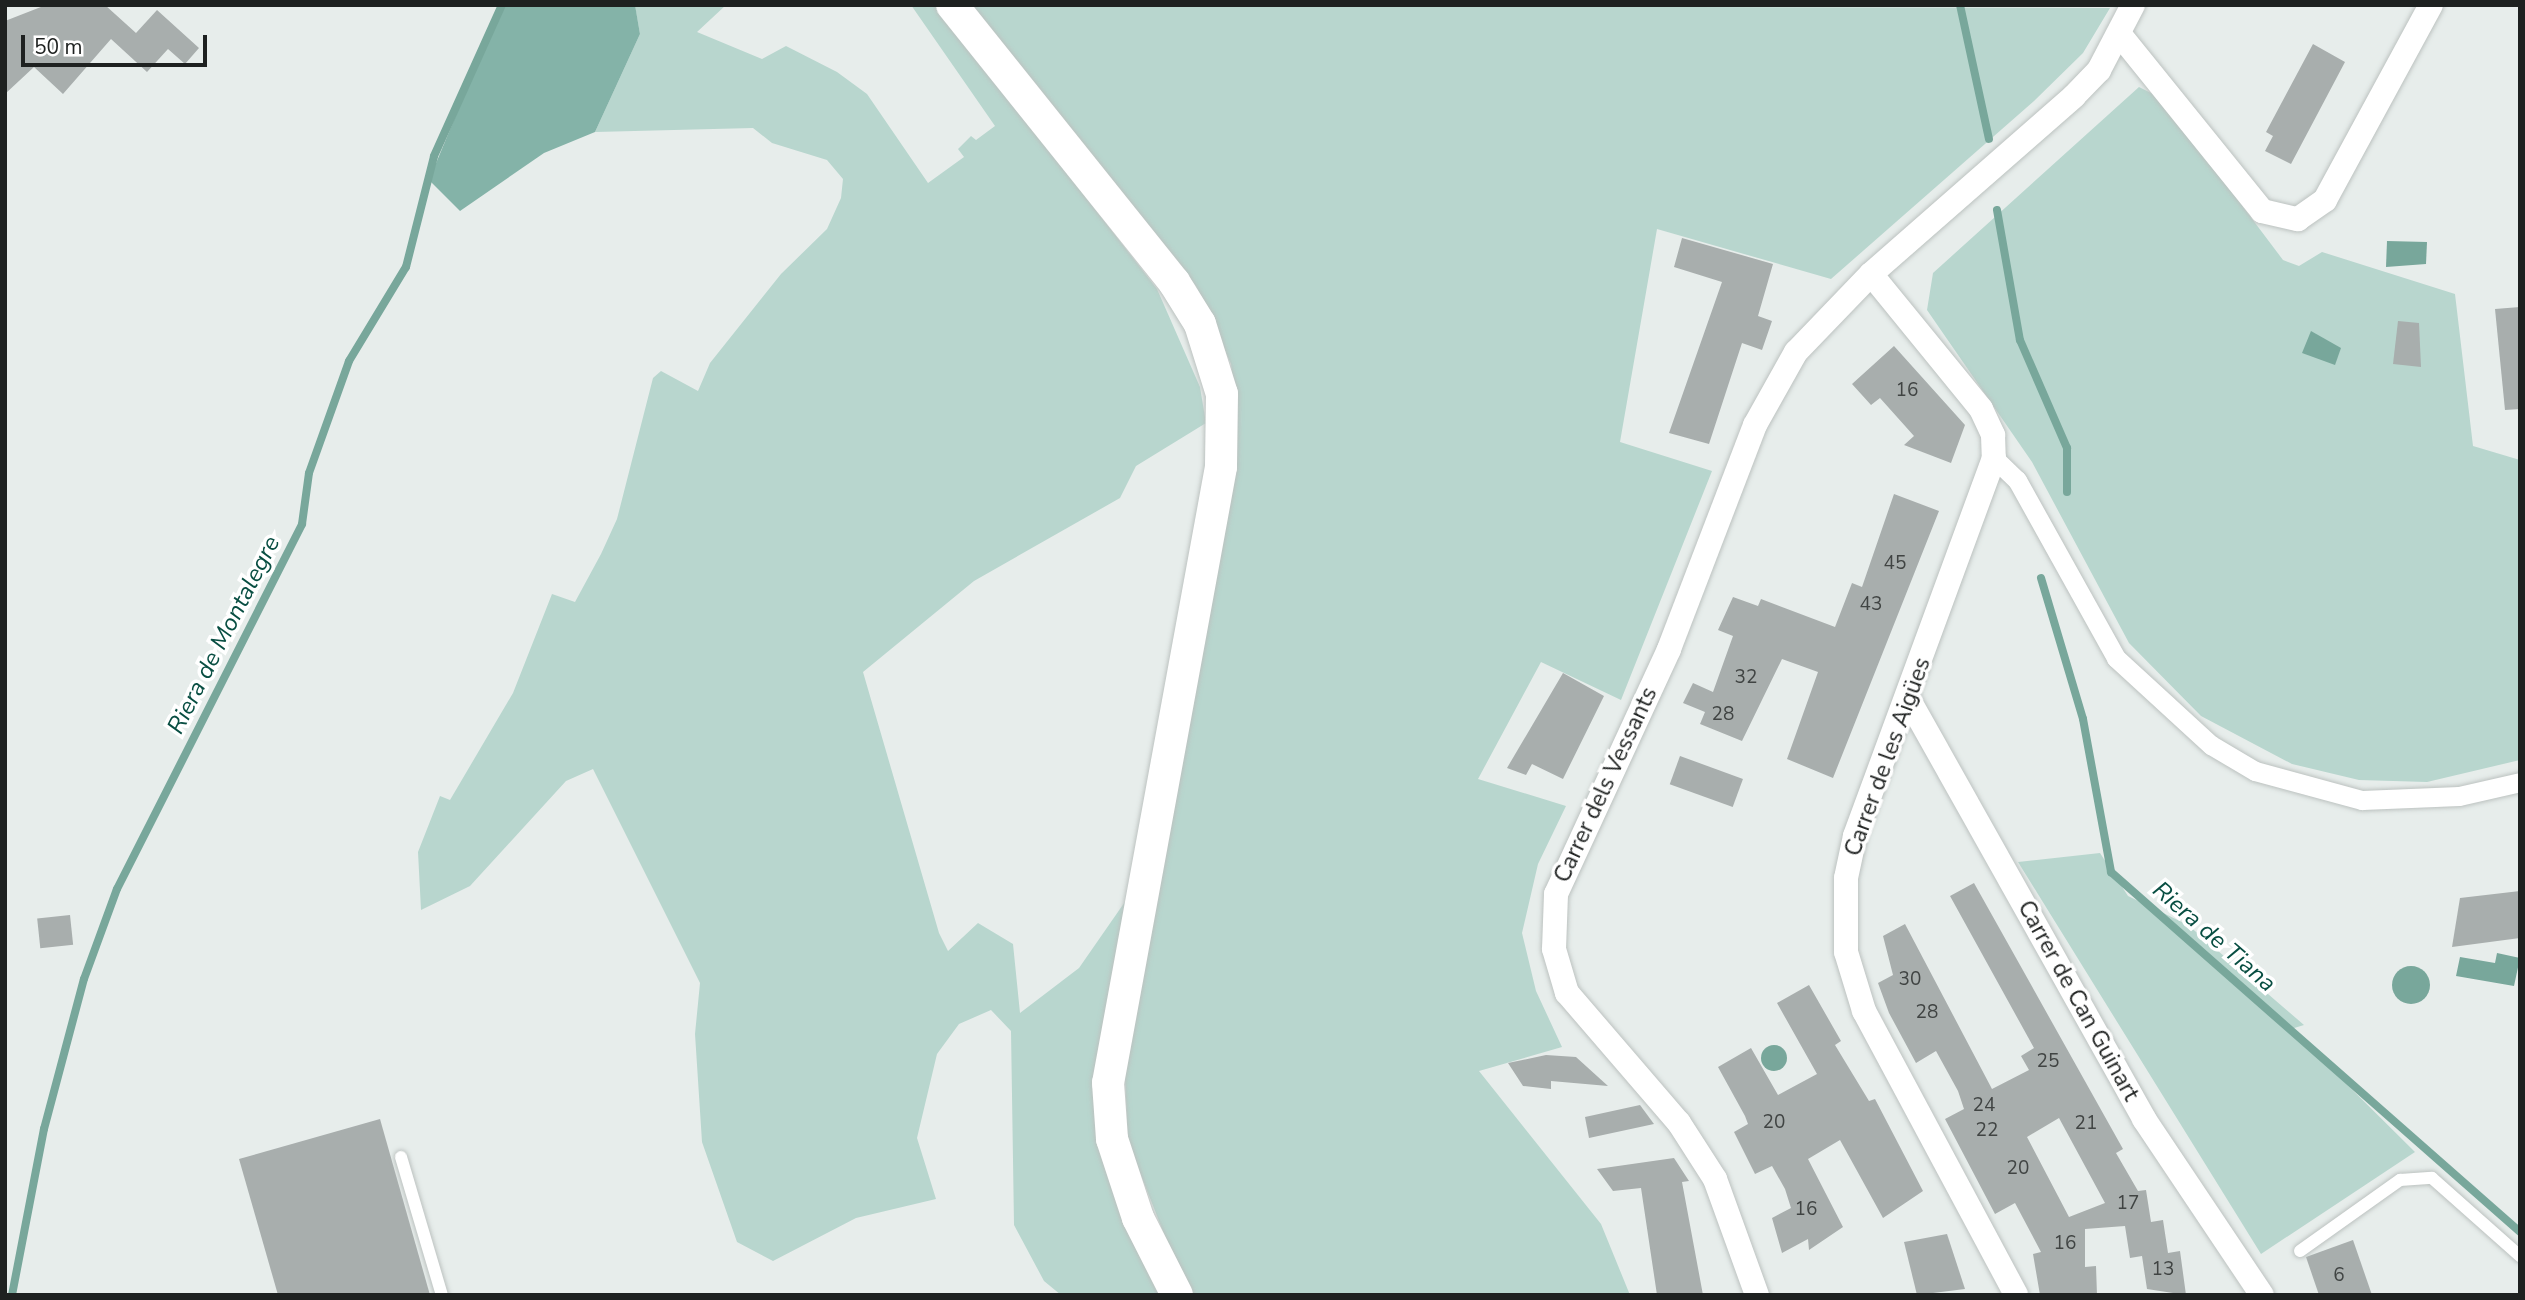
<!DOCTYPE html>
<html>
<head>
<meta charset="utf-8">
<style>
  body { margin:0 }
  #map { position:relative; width:2525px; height:1300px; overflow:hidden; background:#e7edeb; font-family:"Nunito Sans",sans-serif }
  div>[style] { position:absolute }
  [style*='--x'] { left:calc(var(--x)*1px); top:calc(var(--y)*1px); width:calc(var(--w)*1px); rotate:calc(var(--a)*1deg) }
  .green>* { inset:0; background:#b8d6ce }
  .forest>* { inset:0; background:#84b3a8 }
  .water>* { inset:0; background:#78a79b }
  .round { border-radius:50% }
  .stream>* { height:8px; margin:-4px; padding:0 4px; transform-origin:4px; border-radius:4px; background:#78a79b }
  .building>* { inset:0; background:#a8aead; transform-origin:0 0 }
  .roads { filter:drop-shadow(0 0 2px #bcc2c0) drop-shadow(0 0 2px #bcc2c0) }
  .service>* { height:12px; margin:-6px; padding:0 6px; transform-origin:6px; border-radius:6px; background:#fff }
  .pedestrian>* { height:19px; margin:-9.5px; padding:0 9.5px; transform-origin:9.5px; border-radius:9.5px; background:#fff }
  .minor>* { height:24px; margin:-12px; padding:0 12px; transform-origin:12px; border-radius:12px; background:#fff }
  .tertiary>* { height:32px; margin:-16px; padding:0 16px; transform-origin:16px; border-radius:16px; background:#fff }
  span { translate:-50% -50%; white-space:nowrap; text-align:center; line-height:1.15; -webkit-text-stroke:7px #fff; paint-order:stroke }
  .number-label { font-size:19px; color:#404443 }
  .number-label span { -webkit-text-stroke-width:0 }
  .street-label { font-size:23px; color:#1e2120 }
  .water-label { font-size:24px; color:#084e42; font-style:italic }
  .frame { position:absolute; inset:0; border:7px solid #1e2120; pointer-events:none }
  .scale { position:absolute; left:21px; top:35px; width:186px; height:32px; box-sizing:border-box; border:4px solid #1e2120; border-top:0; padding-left:9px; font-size:21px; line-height:24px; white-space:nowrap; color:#1e2120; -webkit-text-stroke:5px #fff; paint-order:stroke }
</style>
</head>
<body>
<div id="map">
  <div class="green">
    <i style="clip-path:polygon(726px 5px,697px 32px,762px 59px,786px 46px,837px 72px,867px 94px,928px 183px,964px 157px,958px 149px,971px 136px,976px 140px,995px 126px,911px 5px,936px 5px,1157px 289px,1200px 387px,1206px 423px,1136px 466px,1120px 498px,974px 581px,863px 672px,939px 933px,948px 951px,978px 923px,1013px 944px,1020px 1013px,1079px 968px,1129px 896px,1098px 1053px,1166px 1295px,1061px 1295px,1044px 1281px,1014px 1225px,1011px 1031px,991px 1010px,959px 1024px,937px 1054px,917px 1138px,936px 1199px,856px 1218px,773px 1261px,737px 1242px,702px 1142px,695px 1034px,700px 983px,593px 769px,566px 781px,470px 886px,421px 910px,418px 852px,440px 796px,450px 800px,513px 693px,552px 594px,575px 602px,601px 554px,617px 519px,653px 378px,661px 371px,698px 391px,710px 363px,781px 274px,827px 229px,841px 198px,843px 179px,827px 160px,772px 143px,753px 128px,595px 132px,640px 34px,635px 6px)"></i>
    <i style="clip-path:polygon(969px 5px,2110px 8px,2083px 53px,2034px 101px,1831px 279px,1657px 229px,1620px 442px,1712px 471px,1621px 700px,1541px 662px,1478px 779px,1566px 806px,1538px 864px,1522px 933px,1536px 991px,1562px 1047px,1479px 1071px,1601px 1224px,1630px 1295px,1188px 1295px,1128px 1142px,1124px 1055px,1237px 410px,1231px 364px,1196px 286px)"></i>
    <i style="clip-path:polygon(2139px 87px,2161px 98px,2283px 260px,2299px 266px,2322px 252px,2455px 294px,2473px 446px,2520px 460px,2520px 760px,2427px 782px,2359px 780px,2292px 764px,2201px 716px,2129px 643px,2032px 462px,1927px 310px,1933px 273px)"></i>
    <i style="clip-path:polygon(2100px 853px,2128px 896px,2188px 925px,2304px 1025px,2291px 1029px,2415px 1152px,2261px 1254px,2018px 862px)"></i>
  </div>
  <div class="forest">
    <i style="clip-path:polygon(502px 5px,635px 5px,640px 34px,595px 132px,544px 153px,460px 211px,429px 180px)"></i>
  </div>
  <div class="water">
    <i style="clip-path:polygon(2387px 241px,2427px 242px,2426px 264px,2386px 267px)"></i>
    <i style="clip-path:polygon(2311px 331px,2341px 348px,2335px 365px,2302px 353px)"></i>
    <i style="clip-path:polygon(2497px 953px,2520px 958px,2514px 986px,2456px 976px,2460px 957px,2495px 963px)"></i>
    <i class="round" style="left:2392px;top:966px;width:38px;height:38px"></i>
    <i class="round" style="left:1761px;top:1045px;width:26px;height:26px"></i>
  </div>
  <div class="stream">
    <i style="--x:1960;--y:5;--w:137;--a:77.8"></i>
    <i style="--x:1997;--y:210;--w:132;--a:80"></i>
    <i style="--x:2020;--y:340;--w:118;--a:66.5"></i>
    <i style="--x:2067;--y:448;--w:44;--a:90"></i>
    <i style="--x:2041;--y:578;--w:147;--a:73.4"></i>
    <i style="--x:2083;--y:719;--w:156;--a:79.6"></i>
    <i style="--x:2111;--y:872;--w:545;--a:41.35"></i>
    <i style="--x:12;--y:1295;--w:169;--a:-79.1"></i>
    <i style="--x:44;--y:1129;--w:155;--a:-75.1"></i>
    <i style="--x:84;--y:979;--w:96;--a:-69.9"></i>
    <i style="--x:117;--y:889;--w:409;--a:-63.1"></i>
    <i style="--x:302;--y:524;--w:51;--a:-82.2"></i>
    <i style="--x:309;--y:473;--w:119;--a:-70.3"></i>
    <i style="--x:349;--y:361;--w:110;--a:-58.8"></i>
    <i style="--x:406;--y:267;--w:114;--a:-75.8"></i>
    <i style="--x:434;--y:156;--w:166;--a:-65.8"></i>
  </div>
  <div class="building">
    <i style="clip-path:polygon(46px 5px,105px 5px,136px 33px,157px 10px,199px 48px,185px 64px,168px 49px,147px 72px,111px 39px,63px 94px,34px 67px,5px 94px,5px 21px)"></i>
    <i style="clip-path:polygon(2313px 44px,2345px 62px,2291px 164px,2265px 151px,2273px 136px,2266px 132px)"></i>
    <i style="clip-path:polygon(1682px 238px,1773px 264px,1758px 316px,1772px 321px,1762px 350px,1742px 343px,1709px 444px,1669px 433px,1722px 282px,1674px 267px)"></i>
    <i style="clip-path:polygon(2520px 307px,2520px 409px,2505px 410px,2495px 309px)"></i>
    <i style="clip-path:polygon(2398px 321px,2419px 323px,2421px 367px,2393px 364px)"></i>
    <i style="clip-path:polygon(1894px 346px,1965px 425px,1951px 463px,1904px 445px,1914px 436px,1880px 398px,1871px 405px,1852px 384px)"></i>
    <i style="clip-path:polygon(1894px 494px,1939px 511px,1833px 778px,1787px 759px,1818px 672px,1782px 659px,1742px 741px,1700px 724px,1705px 712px,1683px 703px,1693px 683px,1713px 692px,1733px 636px,1718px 630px,1733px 597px,1758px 606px,1761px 599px,1835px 627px,1852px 583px,1862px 587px)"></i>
    <i style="clip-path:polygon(1563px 673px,1604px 696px,1563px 779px,1532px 764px,1526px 775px,1507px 768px)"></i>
    <i style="left:1680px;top:756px;width:67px;height:30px;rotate:20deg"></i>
    <i style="clip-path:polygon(evenodd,1974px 883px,2123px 1149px,2116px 1153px,2138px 1191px,2146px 1190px,2151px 1222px,2163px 1220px,2168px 1253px,2180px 1251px,2186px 1295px,2147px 1289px,2142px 1256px,2130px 1258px,2125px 1226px,2085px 1229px,2085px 1267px,2096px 1266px,2097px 1295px,2040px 1295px,2033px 1254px,2041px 1252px,2015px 1203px,1995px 1214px,1945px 1119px,1964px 1109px,1958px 1091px,1936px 1051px,1916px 1063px,1889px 1013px,1878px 983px,1893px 975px,1883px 936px,1905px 924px,1992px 1089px,2029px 1070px,2021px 1056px,2034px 1048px,1950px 896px,1974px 883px,2059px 1118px,2105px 1203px,2069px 1217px,2027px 1137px,2059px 1118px)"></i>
    <i style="clip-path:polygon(2520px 891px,2520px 938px,2452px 947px,2460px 898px)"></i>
    <i style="left:70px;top:915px;width:30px;height:33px;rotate:84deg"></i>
    <i style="clip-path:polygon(1809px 985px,1841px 1041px,1835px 1045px,1869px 1101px,1875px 1099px,1923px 1191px,1883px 1218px,1840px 1140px,1808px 1159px,1843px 1227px,1809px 1250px,1808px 1239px,1782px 1253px,1772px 1218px,1791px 1208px,1785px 1189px,1772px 1166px,1755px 1174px,1734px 1132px,1748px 1124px,1745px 1116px,1718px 1067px,1751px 1048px,1778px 1095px,1817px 1074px,1777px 1003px)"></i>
    <i style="clip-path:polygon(1546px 1055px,1576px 1057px,1608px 1086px,1551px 1081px,1551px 1089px,1523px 1086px,1508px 1063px)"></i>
    <i style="clip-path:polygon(1640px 1105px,1654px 1124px,1589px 1138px,1585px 1117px)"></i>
    <i style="clip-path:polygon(380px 1119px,430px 1295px,278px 1295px,239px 1159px)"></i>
    <i style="clip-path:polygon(1674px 1158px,1689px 1181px,1682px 1182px,1703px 1295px,1657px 1295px,1641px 1188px,1613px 1191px,1597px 1169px)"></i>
    <i style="clip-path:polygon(1947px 1234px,1965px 1289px,1917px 1295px,1904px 1242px)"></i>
    <i style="clip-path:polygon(2353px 1240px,2372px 1295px,2319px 1295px,2306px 1257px)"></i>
  </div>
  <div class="roads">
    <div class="service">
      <i style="--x:401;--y:1157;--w:144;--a:73.5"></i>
      <i style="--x:2300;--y:1251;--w:123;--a:-35.4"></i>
      <i style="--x:2400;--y:1180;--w:32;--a:-4"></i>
      <i style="--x:2432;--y:1178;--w:118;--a:41.6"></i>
    </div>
    <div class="pedestrian">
      <i style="--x:1994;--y:458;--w:32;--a:44"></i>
      <i style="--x:2017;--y:480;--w:204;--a:60.9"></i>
      <i style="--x:2116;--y:658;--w:129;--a:42.5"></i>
      <i style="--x:2211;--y:745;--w:51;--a:30.6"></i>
      <i style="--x:2255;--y:771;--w:111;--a:15.2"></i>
      <i style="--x:2362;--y:800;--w:97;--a:-2.4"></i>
      <i style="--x:2459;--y:796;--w:63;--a:-12.9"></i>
    </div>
    <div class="minor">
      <i style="--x:2121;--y:36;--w:225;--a:51.1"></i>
      <i style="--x:2262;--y:211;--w:37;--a:13"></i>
      <i style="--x:2298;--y:219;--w:33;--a:-35"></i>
      <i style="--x:2325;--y:200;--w:222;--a:-61.5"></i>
      <i style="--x:1871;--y:274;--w:174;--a:50.8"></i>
      <i style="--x:1981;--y:409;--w:29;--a:65"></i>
      <i style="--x:1993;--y:435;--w:23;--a:88"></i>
      <i style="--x:1994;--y:458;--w:403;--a:110.2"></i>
      <i style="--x:1855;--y:836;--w:43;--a:102.1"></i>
      <i style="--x:1846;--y:878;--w:74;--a:90"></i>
      <i style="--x:1846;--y:952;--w:62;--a:73"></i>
      <i style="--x:1864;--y:1011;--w:322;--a:61.8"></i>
      <i style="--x:1908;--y:698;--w:483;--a:60.7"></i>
      <i style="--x:2144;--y:1119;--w:212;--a:56.2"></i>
      <i style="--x:1757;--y:1295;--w:123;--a:-109.9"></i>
      <i style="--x:1715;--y:1179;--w:67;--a:-122.7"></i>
      <i style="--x:1679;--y:1123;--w:172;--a:-130.7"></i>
      <i style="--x:1567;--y:993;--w:46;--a:-106.5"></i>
      <i style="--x:1554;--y:949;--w:55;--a:-87.9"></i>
      <i style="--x:1556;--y:894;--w:270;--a:-65.2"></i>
      <i style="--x:1669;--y:649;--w:240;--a:-69"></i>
      <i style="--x:1755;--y:425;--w:84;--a:-60.7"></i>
      <i style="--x:1796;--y:352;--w:108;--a:-46.1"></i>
      <i style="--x:1871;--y:274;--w:270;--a:-41.2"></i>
      <i style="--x:2074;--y:96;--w:36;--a:-46"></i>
      <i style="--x:2099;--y:70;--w:73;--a:-62.4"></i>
    </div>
    <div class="tertiary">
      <i style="--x:952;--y:5;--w:355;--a:51.3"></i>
      <i style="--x:1174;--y:282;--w:49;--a:58.2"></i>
      <i style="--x:1200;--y:324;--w:73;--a:72.6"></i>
      <i style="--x:1222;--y:394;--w:73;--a:90.8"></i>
      <i style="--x:1221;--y:467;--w:626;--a:100.39"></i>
      <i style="--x:1108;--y:1083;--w:56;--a:85.9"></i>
      <i style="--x:1112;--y:1139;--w:83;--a:71.8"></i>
      <i style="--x:1138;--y:1218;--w:86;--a:63.1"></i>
    </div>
  </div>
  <div class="number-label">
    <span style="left:1907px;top:391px">16</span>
    <span style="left:1895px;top:564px">45</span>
    <span style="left:1871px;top:605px">43</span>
    <span style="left:1746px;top:678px">32</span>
    <span style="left:1723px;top:715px">28</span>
    <span style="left:1910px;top:980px">30</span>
    <span style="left:1927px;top:1013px">28</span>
    <span style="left:2048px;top:1062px">25</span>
    <span style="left:1984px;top:1106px">24</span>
    <span style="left:1774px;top:1123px">20</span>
    <span style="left:2086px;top:1124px">21</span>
    <span style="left:1987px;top:1131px">22</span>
    <span style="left:2018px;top:1169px">20</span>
    <span style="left:2128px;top:1204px">17</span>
    <span style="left:1806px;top:1210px">16</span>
    <span style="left:2065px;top:1244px">16</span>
    <span style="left:2163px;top:1270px">13</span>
    <span style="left:2339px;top:1276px">6</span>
  </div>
  <div class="street-label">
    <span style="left:1888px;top:757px;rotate:-70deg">Carrer de les Aigües</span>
    <span style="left:1606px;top:785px;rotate:-65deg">Carrer dels Vessants</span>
    <span style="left:2078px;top:1001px;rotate:61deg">Carrer de Can Guinart</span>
  </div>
  <div class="water-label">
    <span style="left:224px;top:635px;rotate:-63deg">Riera de Montalegre</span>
    <span style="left:2214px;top:937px;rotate:41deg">Riera de Tiana</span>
  </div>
  <div class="frame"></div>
  <div class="scale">50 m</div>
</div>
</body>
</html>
